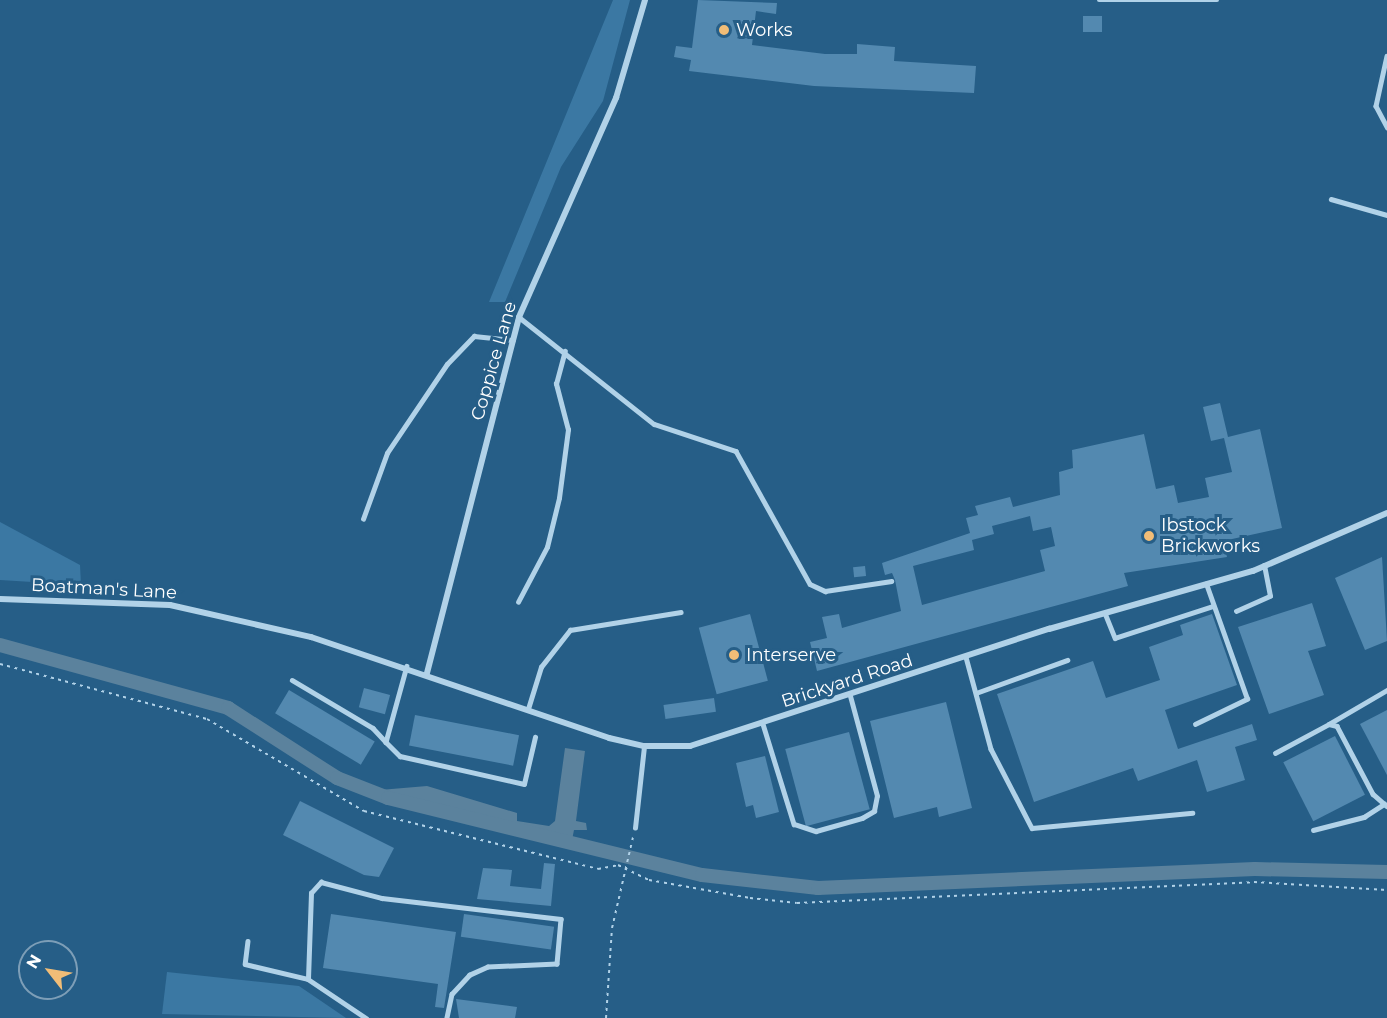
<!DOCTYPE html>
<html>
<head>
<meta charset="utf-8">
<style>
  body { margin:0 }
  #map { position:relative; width:1387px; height:1018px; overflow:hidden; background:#265e87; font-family:Montserrat,sans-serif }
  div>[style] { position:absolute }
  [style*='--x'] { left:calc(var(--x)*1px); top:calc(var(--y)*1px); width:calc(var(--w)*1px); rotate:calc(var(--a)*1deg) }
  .green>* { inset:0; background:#3b78a3 }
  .water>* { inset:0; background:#5b829d }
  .canal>* { height:14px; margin:-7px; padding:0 7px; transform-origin:7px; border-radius:7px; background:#5b829d }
  .building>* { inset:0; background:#5389b0; transform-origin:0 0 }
  .path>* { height:2px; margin-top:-1px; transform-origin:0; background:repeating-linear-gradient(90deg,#b1d2e8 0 3px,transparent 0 7.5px) }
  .lane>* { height:4.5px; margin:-2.25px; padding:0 2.25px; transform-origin:2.25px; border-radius:2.25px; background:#b1d2e8 }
  .street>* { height:6px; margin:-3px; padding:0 3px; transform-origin:3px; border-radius:3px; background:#b1d2e8 }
  .dots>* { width:16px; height:16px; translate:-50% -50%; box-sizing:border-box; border:3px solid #265e87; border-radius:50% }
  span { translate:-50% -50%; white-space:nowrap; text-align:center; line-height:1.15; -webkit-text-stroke:6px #265e87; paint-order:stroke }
  .poi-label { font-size:18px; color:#fff }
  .left { translate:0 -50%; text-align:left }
  .street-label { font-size:18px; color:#fff }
  .north { position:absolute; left:18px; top:940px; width:60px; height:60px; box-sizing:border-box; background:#265e87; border:2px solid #7d9eb7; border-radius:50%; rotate:301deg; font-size:16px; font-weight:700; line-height:24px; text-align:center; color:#fff }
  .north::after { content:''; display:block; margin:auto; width:21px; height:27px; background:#f1bd77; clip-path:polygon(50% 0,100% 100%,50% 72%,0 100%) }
</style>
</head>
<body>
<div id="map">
  <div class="green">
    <i style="clip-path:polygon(613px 0,630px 0,603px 101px,561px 167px,505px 302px,489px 302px)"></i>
    <i style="clip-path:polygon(0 522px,80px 565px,81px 585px,0 580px)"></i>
    <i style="clip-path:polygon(167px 972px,299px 986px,346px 1018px,162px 1014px)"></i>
  </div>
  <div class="water">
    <i style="clip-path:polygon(565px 748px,585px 751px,576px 821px,586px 823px,587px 830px,574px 830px,571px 845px,368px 791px,427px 786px,517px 813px,517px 821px,549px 826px,555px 821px)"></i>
  </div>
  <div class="canal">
    <i style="--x:0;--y:645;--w:237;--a:15.4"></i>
    <i style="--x:228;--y:708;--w:130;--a:32.7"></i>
    <i style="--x:337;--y:778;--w:55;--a:21.4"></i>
    <i style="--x:388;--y:798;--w:323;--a:13.8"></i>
    <i style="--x:702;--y:875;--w:117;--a:6.4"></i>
    <i style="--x:818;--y:888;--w:437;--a:-2.5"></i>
    <i style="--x:1255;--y:869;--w:132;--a:1.3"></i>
  </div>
  <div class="building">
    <i style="clip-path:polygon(698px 0,777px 3px,776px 14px,756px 11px,752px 45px,825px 54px,857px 54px,857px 44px,895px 47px,894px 61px,976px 66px,974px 93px,814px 86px,689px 71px,691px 60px,674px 57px,676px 46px,692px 48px)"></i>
    <i style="left:1083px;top:16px;width:19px;height:16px"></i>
    <i style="clip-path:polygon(evenodd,1220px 403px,1228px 437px,1260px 429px,1282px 528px,1223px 541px,1227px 557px,1124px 573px,1128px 586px,817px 671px,810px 642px,827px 638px,822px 617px,839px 614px,842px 628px,901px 611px,895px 580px,892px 573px,885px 575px,882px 563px,970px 533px,966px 518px,978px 515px,975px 506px,1010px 497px,1013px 507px,1060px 495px,1059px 472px,1073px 468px,1072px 450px,1144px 434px,1156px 489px,1174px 485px,1178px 503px,1209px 497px,1205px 478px,1232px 472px,1224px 438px,1211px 441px,1203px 407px,1220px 403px,1030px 516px,1033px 531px,1051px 527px,1055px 546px,1040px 550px,1045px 571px,922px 605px,913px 566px,974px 550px,972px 540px,994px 534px,992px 526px,1030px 516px)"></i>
    <i style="clip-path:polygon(1382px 557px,1387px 641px,1365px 650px,1335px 578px)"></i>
    <i style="left:865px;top:566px;width:10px;height:12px;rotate:84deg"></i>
    <i style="clip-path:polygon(1312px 603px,1326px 646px,1308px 651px,1324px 695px,1269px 714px,1238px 627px)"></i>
    <i style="left:750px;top:614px;width:69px;height:53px;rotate:75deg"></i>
    <i style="clip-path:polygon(1212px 614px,1237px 685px,1165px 710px,1178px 749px,1252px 724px,1257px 740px,1235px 747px,1245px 780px,1207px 792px,1197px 760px,1138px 781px,1133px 768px,1034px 802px,997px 694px,1093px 661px,1106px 698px,1160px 680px,1149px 647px,1183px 635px,1180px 625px)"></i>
    <i style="left:364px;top:688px;width:27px;height:20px;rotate:15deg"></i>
    <i style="left:289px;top:690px;width:100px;height:27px;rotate:31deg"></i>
    <i style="left:714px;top:698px;width:14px;height:51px;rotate:82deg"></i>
    <i style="clip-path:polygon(946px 702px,972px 808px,939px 817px,937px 807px,894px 818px,870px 721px)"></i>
    <i style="clip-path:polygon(1387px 710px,1387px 775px,1360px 724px)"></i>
    <i style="left:415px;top:715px;width:106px;height:31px;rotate:11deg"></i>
    <i style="left:849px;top:732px;width:80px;height:66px;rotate:75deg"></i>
    <i style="left:1335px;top:736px;width:66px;height:58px;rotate:63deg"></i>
    <i style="clip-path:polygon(765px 756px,779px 812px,756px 818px,753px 805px,746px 807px,736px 763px)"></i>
    <i style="clip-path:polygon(300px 801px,394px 848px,379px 877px,364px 875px,283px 835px)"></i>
    <i style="clip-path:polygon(544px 863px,555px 864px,551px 906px,477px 899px,483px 868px,512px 870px,510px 886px,541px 889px)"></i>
    <i style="clip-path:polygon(331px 914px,456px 932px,444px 1008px,435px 1007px,438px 984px,323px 968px)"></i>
    <i style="left:464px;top:914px;width:91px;height:23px;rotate:8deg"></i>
    <i style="clip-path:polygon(456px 999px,517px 1007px,515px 1018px,459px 1018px)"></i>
  </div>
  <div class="path">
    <i style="--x:0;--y:664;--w:214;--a:14.9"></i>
    <i style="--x:207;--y:719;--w:182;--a:30.4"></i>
    <i style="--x:364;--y:811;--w:241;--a:13.9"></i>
    <i style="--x:598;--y:869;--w:20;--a:-11"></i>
    <i style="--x:618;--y:865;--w:34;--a:26"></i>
    <i style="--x:649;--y:880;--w:103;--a:10.1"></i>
    <i style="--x:750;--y:898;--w:47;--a:6.1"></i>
    <i style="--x:797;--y:903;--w:457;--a:-2.6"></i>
    <i style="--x:1254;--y:882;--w:133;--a:3.4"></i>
    <i style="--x:606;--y:1018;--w:90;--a:-86.2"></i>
    <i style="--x:612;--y:928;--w:93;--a:-77"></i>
  </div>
  <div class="lane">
    <i style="--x:1099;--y:0;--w:118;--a:0"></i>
    <i style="--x:1387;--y:56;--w:51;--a:102.4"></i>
    <i style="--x:1376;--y:106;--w:24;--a:62"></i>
    <i style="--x:1331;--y:199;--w:58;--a:15.9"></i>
    <i style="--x:519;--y:317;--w:172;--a:38.4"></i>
    <i style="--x:654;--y:424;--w:86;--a:18.2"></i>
    <i style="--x:736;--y:451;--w:152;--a:60.9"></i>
    <i style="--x:810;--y:584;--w:17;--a:25"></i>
    <i style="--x:825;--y:591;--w:67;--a:-8.6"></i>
    <i style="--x:363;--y:519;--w:70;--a:-70"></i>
    <i style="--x:387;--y:453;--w:107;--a:-56"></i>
    <i style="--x:447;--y:364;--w:39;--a:-46"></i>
    <i style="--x:474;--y:336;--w:39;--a:6"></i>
    <i style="--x:518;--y:602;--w:62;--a:-62.2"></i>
    <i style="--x:547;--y:547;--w:50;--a:-76.2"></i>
    <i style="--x:559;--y:498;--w:69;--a:-82.5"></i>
    <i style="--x:568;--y:430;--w:48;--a:-104.6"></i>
    <i style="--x:556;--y:384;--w:34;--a:-75"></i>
    <i style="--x:1236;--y:611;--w:37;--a:-24"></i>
    <i style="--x:1270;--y:596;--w:31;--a:-101"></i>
    <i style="--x:1105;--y:613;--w:27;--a:68"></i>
    <i style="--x:1115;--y:638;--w:103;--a:-18.1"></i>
    <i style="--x:966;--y:657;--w:95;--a:74.8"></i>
    <i style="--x:991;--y:749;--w:89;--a:62.6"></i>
    <i style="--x:1032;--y:828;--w:161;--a:-5.4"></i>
    <i style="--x:407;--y:666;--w:79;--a:105.4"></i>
    <i style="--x:386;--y:742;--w:20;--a:45"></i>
    <i style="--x:400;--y:756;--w:127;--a:12.7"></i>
    <i style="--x:524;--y:784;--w:48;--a:-76.8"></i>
    <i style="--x:292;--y:680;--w:94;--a:30.7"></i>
    <i style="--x:373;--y:728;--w:19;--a:47"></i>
    <i style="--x:976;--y:693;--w:97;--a:-19.9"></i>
    <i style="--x:528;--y:709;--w:44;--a:-72.8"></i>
    <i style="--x:541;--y:667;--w:47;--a:-51.9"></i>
    <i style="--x:570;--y:630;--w:112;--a:-9.2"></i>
    <i style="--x:763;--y:724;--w:105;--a:72.8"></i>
    <i style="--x:794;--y:824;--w:23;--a:18"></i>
    <i style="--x:816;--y:831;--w:48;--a:-15.8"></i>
    <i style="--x:862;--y:818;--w:14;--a:-30"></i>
    <i style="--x:874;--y:811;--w:15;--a:-79"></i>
    <i style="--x:877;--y:796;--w:104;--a:-105.1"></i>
    <i style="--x:1195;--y:724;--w:58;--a:-25.7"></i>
    <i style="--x:1247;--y:699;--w:122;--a:-109.6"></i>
    <i style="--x:1329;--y:724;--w:67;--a:-30.4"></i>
    <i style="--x:1275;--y:753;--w:61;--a:-28.2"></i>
    <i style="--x:1329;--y:724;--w:8;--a:14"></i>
    <i style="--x:1337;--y:726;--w:77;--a:62.1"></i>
    <i style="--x:1373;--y:794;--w:18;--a:41"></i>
    <i style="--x:635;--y:828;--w:82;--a:-83.7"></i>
    <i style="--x:1313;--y:830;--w:53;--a:-14.3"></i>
    <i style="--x:1364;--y:817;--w:24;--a:-33"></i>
    <i style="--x:248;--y:941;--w:23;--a:97"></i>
    <i style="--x:245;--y:964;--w:65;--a:13.4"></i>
    <i style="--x:308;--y:979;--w:70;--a:33.9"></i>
    <i style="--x:308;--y:979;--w:86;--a:-88"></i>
    <i style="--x:311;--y:893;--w:15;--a:-48"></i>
    <i style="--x:321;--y:882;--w:63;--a:14.7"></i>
    <i style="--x:382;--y:898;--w:180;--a:6.7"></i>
    <i style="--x:561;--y:919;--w:45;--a:95.1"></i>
    <i style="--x:557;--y:964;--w:69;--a:177.5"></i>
    <i style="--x:488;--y:967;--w:20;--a:156"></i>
    <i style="--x:470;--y:975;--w:26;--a:133"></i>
    <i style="--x:452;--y:994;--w:25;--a:102"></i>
  </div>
  <div class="street">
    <i style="--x:0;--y:599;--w:170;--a:2"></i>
    <i style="--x:170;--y:605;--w:145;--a:12.8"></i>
    <i style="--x:311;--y:637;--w:315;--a:18.7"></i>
    <i style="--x:609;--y:738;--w:36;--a:13"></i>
    <i style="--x:644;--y:746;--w:46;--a:0"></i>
    <i style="--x:690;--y:746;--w:378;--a:-18.1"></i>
    <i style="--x:1049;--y:629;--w:212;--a:-15.9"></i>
    <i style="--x:1253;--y:571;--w:146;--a:-23.4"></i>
    <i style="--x:427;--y:673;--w:368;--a:-75.5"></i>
    <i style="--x:519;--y:317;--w:240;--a:-66.1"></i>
    <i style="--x:616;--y:98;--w:102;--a:-73.5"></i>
  </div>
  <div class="dots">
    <i style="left:724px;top:30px;background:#f1bd77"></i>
    <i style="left:1149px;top:536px;background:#f1bd77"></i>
    <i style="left:734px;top:655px;background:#f1bd77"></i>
  </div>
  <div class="poi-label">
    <span class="left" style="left:736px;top:30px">Works</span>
    <span class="left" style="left:1161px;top:536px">Ibstock<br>Brickworks</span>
    <span class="left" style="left:746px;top:655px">Interserve</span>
  </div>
  <div class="street-label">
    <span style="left:494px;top:361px;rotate:-74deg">Coppice Lane</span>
    <span style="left:104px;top:589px;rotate:3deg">Boatman's Lane</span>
    <span style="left:847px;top:681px;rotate:-18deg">Brickyard Road</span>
  </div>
  <div class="north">N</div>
</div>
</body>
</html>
